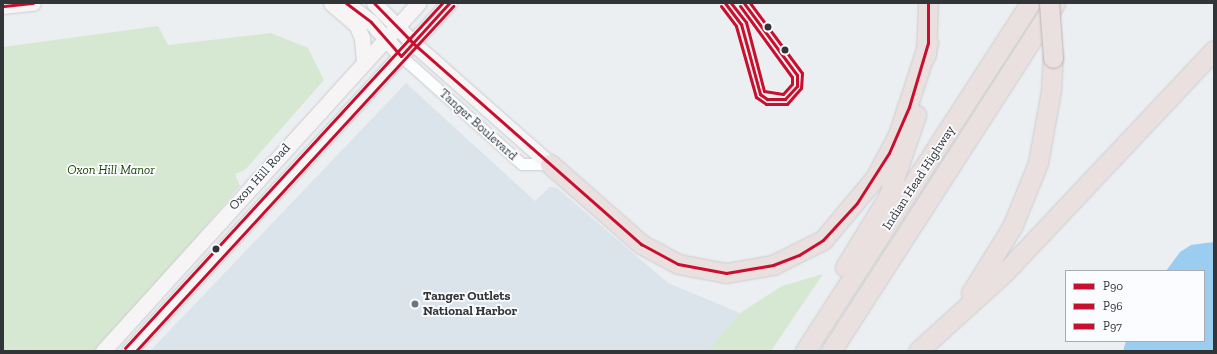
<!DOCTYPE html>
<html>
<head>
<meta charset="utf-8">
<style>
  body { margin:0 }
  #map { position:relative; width:1217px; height:354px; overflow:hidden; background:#eceff2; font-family:"Zilla Slab",serif }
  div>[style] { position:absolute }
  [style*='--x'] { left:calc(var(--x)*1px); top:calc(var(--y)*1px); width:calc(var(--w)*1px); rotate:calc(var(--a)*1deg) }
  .built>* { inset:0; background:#dbe4eb }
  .green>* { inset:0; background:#d7e8d2 }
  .water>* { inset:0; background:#9bcdf1 }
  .roads { filter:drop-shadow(0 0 1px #caccce) drop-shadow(0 0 1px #caccce) }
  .street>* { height:11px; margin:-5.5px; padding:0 5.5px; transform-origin:5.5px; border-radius:5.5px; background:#fcfdfd }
  .secondary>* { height:15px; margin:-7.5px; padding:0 7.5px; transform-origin:7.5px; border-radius:7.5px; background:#f7f4f5 }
  .highway>* { height:19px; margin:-9.5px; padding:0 9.5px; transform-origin:9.5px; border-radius:9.5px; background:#eae0df }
  .bridges { filter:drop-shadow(0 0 1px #bdb2b3) drop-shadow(0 0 1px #bdb2b3) }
  .highway-bridge>* { height:19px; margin:-9.5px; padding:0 9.5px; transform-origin:9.5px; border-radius:9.5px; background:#eae0df }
  .bus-1>* { height:3px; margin:-1.5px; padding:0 1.5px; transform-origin:1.5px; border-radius:1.5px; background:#c8102e }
  .bus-2>* { height:3px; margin:-1.5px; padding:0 1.5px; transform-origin:1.5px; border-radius:1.5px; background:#c8102e }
  .bus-3>* { height:3px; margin:-1.5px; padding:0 1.5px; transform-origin:1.5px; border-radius:1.5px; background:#c8102e }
  .bus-4>* { height:3px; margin:-1.5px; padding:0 1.5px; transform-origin:1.5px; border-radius:1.5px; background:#c8102e }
  .dots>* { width:11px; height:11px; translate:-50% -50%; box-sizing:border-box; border:2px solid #fafcff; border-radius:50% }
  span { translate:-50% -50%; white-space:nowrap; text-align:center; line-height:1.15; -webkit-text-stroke:3.5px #fafcff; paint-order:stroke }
  .street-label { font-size:13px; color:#323537 }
  .park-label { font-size:13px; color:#204600; font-style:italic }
  .poi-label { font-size:13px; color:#323537; font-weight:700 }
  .left { translate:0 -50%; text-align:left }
  .frame { position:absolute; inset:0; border:4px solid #323537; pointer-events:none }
  .legend { position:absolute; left:1065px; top:270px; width:140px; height:72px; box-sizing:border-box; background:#fafcff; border:1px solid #aaacaf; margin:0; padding:5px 7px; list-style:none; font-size:12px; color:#323537 }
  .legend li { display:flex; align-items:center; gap:8px; height:20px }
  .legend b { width:20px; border:1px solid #aaacaf }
</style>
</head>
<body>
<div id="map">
  <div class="built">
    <i style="clip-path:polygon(406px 83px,535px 201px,550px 187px,557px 188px,668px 283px,740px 313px,707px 351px,150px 351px)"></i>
  </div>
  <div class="green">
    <i style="clip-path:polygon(158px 26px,168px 45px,271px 33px,308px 48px,324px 80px,245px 170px,235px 174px,240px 186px,99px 351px,3px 351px,3px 47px)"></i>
    <i style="clip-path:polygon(823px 274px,771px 351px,707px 351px,740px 313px,782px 286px)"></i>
  </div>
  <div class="water">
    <i style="clip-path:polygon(1214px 242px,1214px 351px,1123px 351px,1126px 341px,1204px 341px,1204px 271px,1166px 271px,1180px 252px,1191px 245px)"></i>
  </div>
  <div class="roads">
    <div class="street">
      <i style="--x:401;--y:56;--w:162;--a:41.8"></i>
      <i style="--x:522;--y:164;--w:28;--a:0"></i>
    </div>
    <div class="secondary">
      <i style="--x:331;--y:3;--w:35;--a:41"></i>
      <i style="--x:357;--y:26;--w:13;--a:67"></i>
      <i style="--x:362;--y:38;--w:24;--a:85"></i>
      <i style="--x:346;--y:3;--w:31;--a:37"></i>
      <i style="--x:371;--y:22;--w:45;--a:48.6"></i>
      <i style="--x:374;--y:3;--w:56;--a:45.7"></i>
      <i style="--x:413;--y:43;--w:183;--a:41.5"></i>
      <i style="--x:3;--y:6;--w:30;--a:-6"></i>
      <i style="--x:103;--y:351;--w:469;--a:-47.8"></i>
      <i style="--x:129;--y:351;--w:473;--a:-47.4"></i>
    </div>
    <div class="highway">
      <i style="--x:926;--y:55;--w:52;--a:-87.8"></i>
      <i style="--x:550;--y:164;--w:121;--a:41.3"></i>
      <i style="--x:641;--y:244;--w:42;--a:28.4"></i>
      <i style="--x:678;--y:264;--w:49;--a:10.6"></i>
      <i style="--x:726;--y:273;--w:48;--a:-9.7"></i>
      <i style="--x:773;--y:265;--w:56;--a:-26.6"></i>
      <i style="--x:823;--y:240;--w:81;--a:-50"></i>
      <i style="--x:875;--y:178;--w:49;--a:-61.9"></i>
      <i style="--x:898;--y:135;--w:97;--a:-71.9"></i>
      <i style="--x:845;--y:267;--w:82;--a:-58.4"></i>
      <i style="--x:888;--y:197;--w:87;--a:-71.1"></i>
      <i style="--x:971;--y:293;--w:78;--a:-58.2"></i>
      <i style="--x:1012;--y:227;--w:69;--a:-67.9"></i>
      <i style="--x:1038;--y:163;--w:73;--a:-79.8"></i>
      <i style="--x:1051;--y:91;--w:33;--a:-87"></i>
      <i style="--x:805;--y:351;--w:414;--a:-57.1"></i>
      <i style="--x:831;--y:351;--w:414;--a:-57.2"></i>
      <i style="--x:918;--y:351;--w:116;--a:-42.2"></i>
      <i style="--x:1004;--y:273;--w:306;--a:-46.7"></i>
    </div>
  </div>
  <div class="bridges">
    <div class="highway-bridge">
      <i style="--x:1049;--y:3;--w:55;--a:85.8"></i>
    </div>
  </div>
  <div class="bus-1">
    <i style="--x:346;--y:3;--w:31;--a:37"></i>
    <i style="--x:371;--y:22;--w:45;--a:48.6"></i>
    <i style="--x:401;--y:56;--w:72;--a:-47.8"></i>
    <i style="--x:374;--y:3;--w:56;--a:45.7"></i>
    <i style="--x:413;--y:43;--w:304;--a:41.4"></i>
    <i style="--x:641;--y:244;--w:42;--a:28.4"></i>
    <i style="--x:678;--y:264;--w:49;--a:10.6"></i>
    <i style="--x:726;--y:273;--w:48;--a:-9.7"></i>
    <i style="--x:773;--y:265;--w:28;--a:-21"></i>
    <i style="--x:799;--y:255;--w:28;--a:-32"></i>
    <i style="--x:823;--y:240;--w:50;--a:-47.4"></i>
    <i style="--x:857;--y:203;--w:59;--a:-57.4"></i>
    <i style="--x:889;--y:153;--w:50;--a:-66.5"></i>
    <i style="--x:909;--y:107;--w:67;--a:-73.5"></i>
    <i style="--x:928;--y:43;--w:40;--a:-90"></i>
    <i style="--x:725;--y:3;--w:26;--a:53"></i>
    <i style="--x:741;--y:24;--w:73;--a:74.8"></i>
    <i style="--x:760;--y:94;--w:9;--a:36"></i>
    <i style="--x:767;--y:99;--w:18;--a:0"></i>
    <i style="--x:785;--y:99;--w:18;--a:-47"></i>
    <i style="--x:797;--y:86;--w:11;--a:-90"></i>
    <i style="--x:797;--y:75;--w:89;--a:-126.4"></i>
    <i style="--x:3;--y:6;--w:30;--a:-6"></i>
  </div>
  <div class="bus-2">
    <i style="--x:721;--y:6;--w:25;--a:53"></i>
    <i style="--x:736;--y:26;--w:74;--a:74.3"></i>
    <i style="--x:756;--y:97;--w:12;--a:35"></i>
    <i style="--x:766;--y:104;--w:21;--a:0"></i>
    <i style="--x:787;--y:104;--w:21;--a:-49"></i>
    <i style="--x:801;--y:88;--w:15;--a:-86"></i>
    <i style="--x:802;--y:73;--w:87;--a:-126.6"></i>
    <i style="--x:136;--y:351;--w:469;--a:-47.4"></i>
  </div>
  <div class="bus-3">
    <i style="--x:125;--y:348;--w:469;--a:-47.4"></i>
  </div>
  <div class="bus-4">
    <i style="--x:731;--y:3;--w:24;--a:52"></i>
    <i style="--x:746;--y:22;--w:71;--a:75.4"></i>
    <i style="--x:764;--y:91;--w:19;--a:9"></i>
    <i style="--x:783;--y:94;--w:13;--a:-48"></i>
    <i style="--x:792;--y:84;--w:7;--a:-90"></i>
    <i style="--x:792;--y:77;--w:88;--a:-126.2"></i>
  </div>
  <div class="dots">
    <i style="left:768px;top:27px;background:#323537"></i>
    <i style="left:785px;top:50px;background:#323537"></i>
    <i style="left:216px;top:249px;background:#323537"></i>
    <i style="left:415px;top:304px;background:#737678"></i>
  </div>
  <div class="street-label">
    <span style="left:478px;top:125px;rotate:42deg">Tanger Boulevard</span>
    <span style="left:260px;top:177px;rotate:-48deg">Oxon Hill Road</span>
    <span style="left:919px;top:178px;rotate:-57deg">Indian Head Highway</span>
  </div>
  <div class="park-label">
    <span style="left:111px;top:170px">Oxon Hill Manor</span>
  </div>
  <div class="poi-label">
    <span class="left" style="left:423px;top:304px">Tanger Outlets<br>National Harbor</span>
  </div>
  <div class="frame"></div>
  <ul class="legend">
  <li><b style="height:5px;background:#c8102e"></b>P90</li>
  <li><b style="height:5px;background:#c8102e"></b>P96</li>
  <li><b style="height:5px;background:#c8102e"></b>P97</li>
  </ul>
</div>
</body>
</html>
